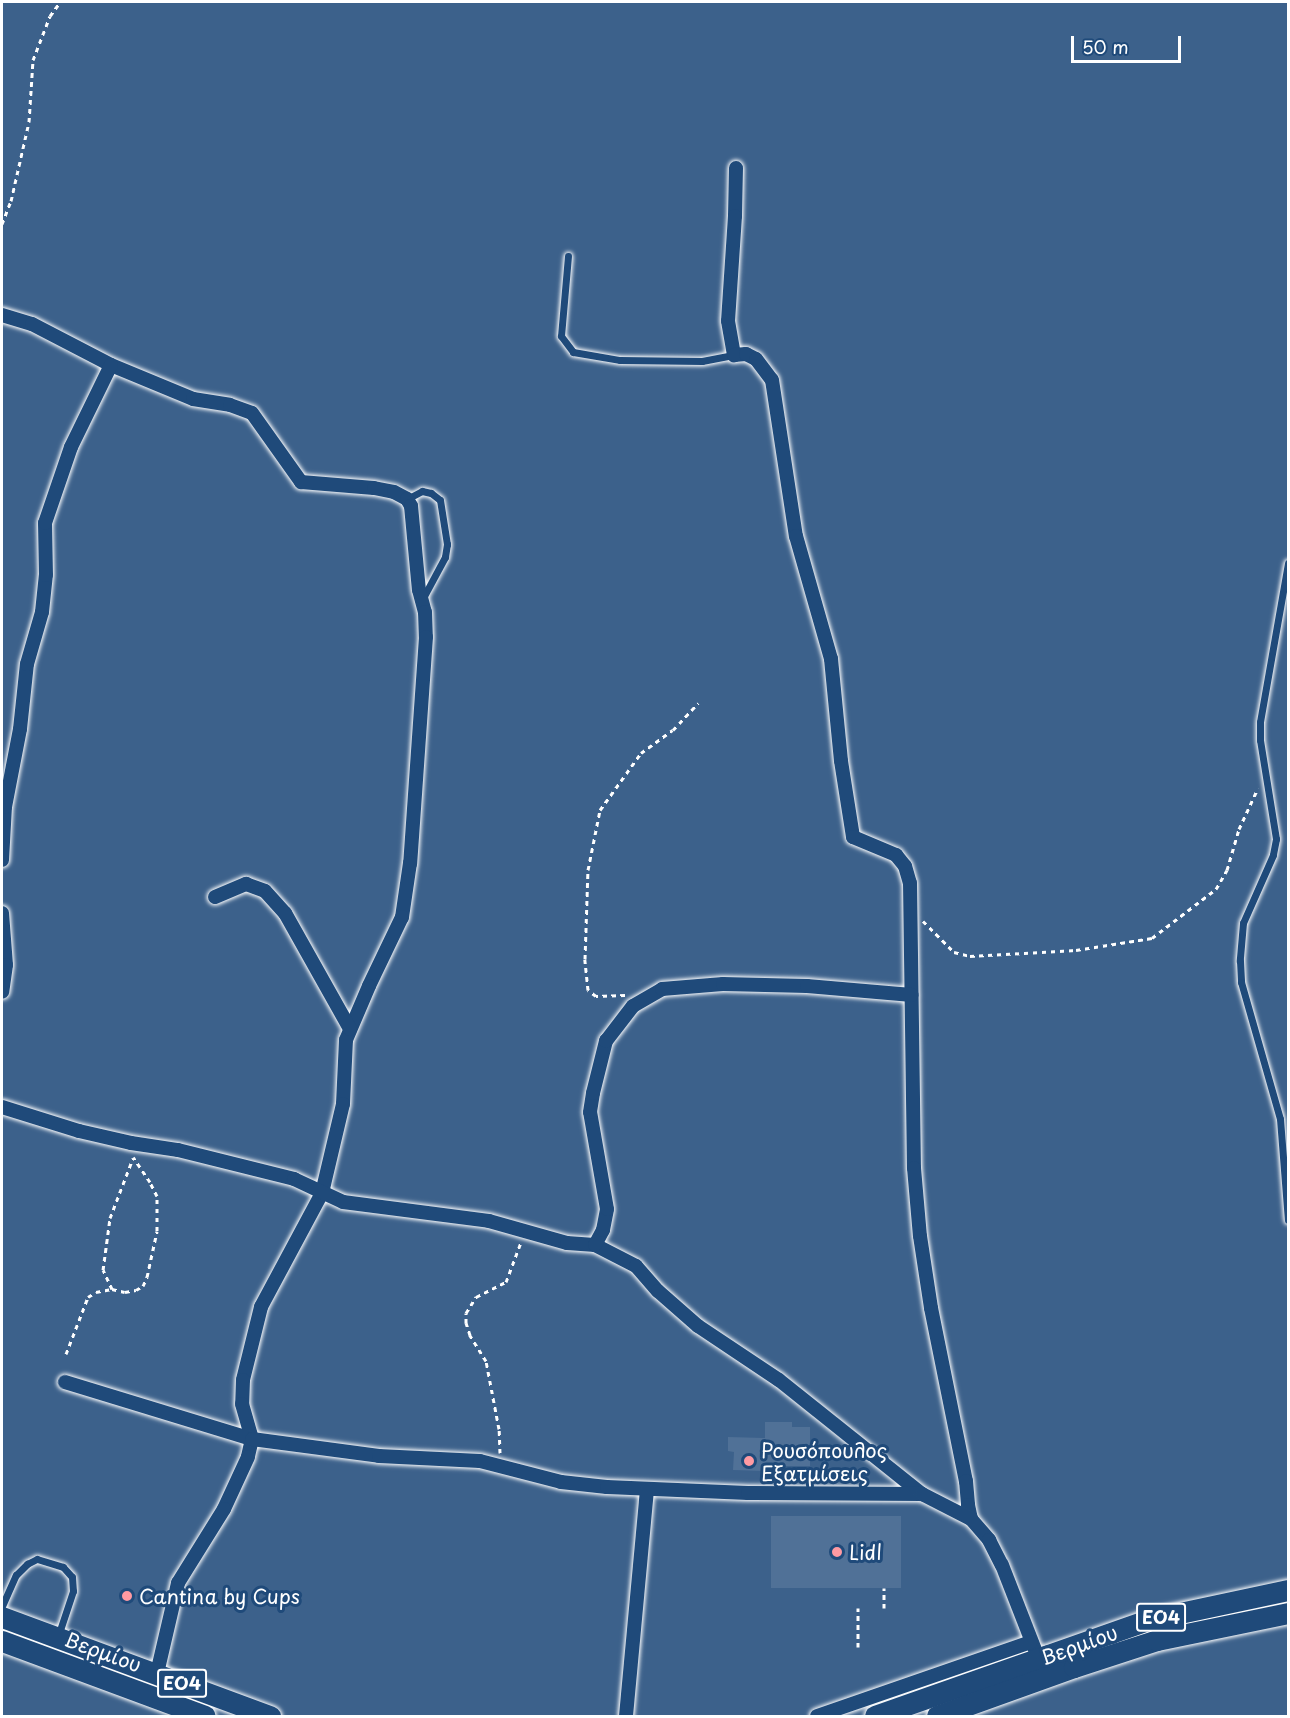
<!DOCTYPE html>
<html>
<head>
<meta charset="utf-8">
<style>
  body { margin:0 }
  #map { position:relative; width:1290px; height:1718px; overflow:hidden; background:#1f4a7a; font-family:"Playpen Sans",sans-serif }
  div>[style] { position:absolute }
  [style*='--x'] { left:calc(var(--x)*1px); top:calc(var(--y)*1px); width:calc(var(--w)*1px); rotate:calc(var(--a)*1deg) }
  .green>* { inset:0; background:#3c618b; transform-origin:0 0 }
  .building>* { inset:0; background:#507197; transform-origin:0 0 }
  .path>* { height:3px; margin-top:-1.5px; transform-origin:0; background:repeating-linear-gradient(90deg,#fff 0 4.5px,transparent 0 9px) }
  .roads { filter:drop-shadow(0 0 2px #fff) drop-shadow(0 0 2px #fff) }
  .lane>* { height:7px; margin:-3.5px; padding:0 3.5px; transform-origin:3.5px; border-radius:3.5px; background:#1f4a7a }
  .street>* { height:14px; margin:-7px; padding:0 7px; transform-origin:7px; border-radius:7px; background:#1f4a7a }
  .primary>* { height:21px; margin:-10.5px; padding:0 10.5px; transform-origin:10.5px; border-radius:10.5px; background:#1f4a7a }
  .dots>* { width:16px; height:16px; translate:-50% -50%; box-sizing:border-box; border:3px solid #1f4a7a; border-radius:50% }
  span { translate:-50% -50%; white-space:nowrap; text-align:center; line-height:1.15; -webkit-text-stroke:6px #1f4a7a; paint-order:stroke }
  .shield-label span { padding:2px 4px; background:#1f4a7a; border:2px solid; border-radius:4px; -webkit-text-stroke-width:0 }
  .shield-label { font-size:18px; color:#fff; font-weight:700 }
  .poi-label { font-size:20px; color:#fff }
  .left { translate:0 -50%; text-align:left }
  .street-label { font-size:20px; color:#fff }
  .frame { position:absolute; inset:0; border:3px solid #fff; pointer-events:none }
  .scale { position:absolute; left:1071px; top:36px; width:110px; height:27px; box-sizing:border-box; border:3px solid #fff; border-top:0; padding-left:8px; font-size:18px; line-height:21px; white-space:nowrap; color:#fff; -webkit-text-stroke:4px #1f4a7a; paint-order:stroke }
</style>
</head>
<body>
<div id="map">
  <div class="green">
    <i style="left:2px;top:2px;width:1286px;height:1714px"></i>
  </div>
  <div class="building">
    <i style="clip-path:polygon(765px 1422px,792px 1422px,792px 1427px,810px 1427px,810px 1466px,765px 1466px,765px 1471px,733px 1470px,734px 1452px,728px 1451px,728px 1437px,765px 1438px)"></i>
    <i style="left:771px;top:1516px;width:130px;height:72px"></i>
  </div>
  <div class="path">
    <i style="--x:2;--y:224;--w:25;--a:-69"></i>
    <i style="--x:11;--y:201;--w:81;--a:-77.2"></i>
    <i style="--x:29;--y:122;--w:62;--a:-86.3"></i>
    <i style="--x:33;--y:60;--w:47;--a:-68.9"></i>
    <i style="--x:50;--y:16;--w:17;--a:-54"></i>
    <i style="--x:923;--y:921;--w:44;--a:45"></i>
    <i style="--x:954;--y:952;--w:16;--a:14"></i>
    <i style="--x:970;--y:956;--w:106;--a:-3.2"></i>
    <i style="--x:1076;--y:950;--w:77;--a:-9"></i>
    <i style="--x:1152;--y:938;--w:81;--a:-37.4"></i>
    <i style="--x:1216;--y:889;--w:22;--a:-60"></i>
    <i style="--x:1227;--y:870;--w:43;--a:-73.7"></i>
    <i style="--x:1239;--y:829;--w:45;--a:-65.1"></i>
    <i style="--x:625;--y:995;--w:29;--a:178"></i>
    <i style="--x:596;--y:996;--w:10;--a:-143"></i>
    <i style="--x:588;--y:990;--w:31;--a:-96"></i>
    <i style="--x:585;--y:959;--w:89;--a:-88.1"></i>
    <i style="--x:588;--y:870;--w:61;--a:-78.7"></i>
    <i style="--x:600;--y:810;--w:70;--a:-54.3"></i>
    <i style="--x:641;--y:753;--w:39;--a:-36"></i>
    <i style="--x:673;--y:730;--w:37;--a:-47"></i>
    <i style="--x:112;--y:1289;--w:21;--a:-115"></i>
    <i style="--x:103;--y:1270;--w:52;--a:-82.3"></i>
    <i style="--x:110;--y:1218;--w:64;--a:-69"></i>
    <i style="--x:66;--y:1354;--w:61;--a:-68.9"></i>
    <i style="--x:88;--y:1297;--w:9;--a:-32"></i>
    <i style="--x:96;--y:1292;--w:16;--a:-11"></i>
    <i style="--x:112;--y:1289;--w:13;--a:13"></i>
    <i style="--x:125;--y:1292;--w:11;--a:-10"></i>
    <i style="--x:136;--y:1290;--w:8;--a:-30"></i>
    <i style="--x:143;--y:1286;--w:10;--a:-66"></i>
    <i style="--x:147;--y:1277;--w:47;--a:-77.7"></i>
    <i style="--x:157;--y:1231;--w:35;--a:-90"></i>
    <i style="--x:157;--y:1196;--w:16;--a:-117"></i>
    <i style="--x:150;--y:1182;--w:30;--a:-124"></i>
    <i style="--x:500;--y:1453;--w:24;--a:-92"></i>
    <i style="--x:499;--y:1429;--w:69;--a:-100.8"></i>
    <i style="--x:486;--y:1361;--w:31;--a:-122"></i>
    <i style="--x:470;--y:1335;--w:13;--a:-108"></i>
    <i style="--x:466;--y:1323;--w:10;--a:-90"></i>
    <i style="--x:466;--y:1313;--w:19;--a:-58"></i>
    <i style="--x:476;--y:1297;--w:34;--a:-27"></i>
    <i style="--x:506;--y:1282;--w:43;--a:-69.4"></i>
    <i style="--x:884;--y:1608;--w:20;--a:-90"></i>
    <i style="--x:858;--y:1647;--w:39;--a:-90"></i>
  </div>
  <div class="roads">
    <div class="lane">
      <i style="--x:568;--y:256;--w:80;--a:95"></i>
      <i style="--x:561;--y:336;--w:20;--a:53"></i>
      <i style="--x:573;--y:352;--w:48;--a:9.7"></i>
      <i style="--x:620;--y:360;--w:82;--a:0.7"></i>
      <i style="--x:702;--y:361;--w:33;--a:-11"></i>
      <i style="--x:407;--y:499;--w:17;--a:-28"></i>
      <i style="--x:422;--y:491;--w:9;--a:13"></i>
      <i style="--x:431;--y:493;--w:11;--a:38"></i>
      <i style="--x:440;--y:500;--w:45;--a:81"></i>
      <i style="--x:447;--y:544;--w:13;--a:99"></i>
      <i style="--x:445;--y:557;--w:47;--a:118.2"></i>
      <i style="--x:1288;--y:563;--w:161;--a:100"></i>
      <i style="--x:1260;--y:722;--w:18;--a:90"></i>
      <i style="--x:1260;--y:740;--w:100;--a:80.8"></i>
      <i style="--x:1276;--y:839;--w:16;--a:101"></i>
      <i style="--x:1273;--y:855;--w:74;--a:113.8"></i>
      <i style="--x:1243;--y:923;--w:38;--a:95"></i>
      <i style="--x:1240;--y:961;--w:21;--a:87"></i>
      <i style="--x:1241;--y:982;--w:142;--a:74.1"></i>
      <i style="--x:1280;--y:1119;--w:101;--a:85.5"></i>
      <i style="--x:2;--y:1606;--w:34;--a:-66"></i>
      <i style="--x:16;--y:1575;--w:16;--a:-45"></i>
      <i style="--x:27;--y:1564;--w:11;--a:-27"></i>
      <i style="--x:37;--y:1559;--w:27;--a:17"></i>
      <i style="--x:63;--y:1567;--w:13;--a:48"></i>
      <i style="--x:72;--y:1577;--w:14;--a:86"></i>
      <i style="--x:73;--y:1591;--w:47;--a:108.4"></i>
    </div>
    <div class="street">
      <i style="--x:736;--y:168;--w:48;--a:91.2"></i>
      <i style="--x:735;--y:216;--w:105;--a:93.8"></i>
      <i style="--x:728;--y:321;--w:35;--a:80"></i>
      <i style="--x:734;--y:355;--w:12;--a:-5"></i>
      <i style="--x:746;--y:354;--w:11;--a:27"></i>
      <i style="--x:756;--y:359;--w:26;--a:53"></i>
      <i style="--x:772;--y:380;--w:158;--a:81.3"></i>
      <i style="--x:796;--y:536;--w:128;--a:74.1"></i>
      <i style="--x:831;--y:659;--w:102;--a:84.4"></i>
      <i style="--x:841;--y:761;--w:77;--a:81"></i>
      <i style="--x:853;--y:837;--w:47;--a:22.7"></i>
      <i style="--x:896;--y:855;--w:14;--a:51"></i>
      <i style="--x:905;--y:866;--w:18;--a:74"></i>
      <i style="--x:910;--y:883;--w:285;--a:89.2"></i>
      <i style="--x:914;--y:1168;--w:68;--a:85"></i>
      <i style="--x:920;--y:1236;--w:73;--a:81.3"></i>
      <i style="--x:931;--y:1308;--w:177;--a:78.6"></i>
      <i style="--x:966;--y:1481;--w:24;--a:85"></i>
      <i style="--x:968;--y:1505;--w:14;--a:78"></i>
      <i style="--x:971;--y:1519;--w:28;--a:49"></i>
      <i style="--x:989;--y:1540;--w:28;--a:63"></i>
      <i style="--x:1002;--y:1565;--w:107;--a:68.7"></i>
      <i style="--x:2;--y:315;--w:31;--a:17"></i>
      <i style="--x:32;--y:324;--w:89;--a:27.4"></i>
      <i style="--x:111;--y:365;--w:89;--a:22.5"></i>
      <i style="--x:193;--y:399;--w:37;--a:9"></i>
      <i style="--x:230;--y:405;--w:23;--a:20"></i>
      <i style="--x:252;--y:413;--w:85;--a:54.6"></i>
      <i style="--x:301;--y:482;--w:73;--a:4.7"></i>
      <i style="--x:374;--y:488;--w:20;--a:11"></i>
      <i style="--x:394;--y:492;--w:15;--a:28"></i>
      <i style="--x:407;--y:499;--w:8;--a:60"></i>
      <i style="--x:411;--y:506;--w:84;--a:84.6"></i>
      <i style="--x:419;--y:590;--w:23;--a:75"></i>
      <i style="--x:425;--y:612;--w:25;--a:88"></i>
      <i style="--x:426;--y:637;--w:227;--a:94"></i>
      <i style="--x:410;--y:863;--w:55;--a:98.4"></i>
      <i style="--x:402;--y:917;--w:76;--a:115.6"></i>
      <i style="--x:369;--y:986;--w:59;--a:113.1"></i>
      <i style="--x:346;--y:1040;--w:64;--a:92.7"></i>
      <i style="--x:343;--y:1104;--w:91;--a:103.3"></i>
      <i style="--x:322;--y:1193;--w:129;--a:118.2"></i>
      <i style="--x:261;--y:1307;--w:75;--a:103.9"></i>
      <i style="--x:243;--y:1380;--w:24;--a:92"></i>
      <i style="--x:242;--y:1404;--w:36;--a:74"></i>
      <i style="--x:252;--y:1439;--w:18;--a:103"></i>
      <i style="--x:248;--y:1457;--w:57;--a:114.8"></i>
      <i style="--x:224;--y:1509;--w:87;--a:121.9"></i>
      <i style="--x:178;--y:1583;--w:92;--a:103.1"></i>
      <i style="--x:2;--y:860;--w:53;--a:-86.8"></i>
      <i style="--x:5;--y:807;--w:79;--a:-79.1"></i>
      <i style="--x:20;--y:729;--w:65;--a:-83.9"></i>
      <i style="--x:27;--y:664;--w:54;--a:-73.9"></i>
      <i style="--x:42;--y:612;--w:37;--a:-84"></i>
      <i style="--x:46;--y:575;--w:52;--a:-91.1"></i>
      <i style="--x:45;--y:523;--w:80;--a:-71.1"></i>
      <i style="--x:71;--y:447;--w:91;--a:-64"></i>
      <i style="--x:215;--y:897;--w:34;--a:-23"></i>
      <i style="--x:246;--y:884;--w:20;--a:20"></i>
      <i style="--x:265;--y:891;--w:30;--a:48"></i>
      <i style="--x:285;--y:913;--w:133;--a:60.7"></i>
      <i style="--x:2;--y:913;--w:52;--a:85.6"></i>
      <i style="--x:6;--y:965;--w:27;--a:98"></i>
      <i style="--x:2;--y:1107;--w:81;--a:17.3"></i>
      <i style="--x:79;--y:1131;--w:53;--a:13"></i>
      <i style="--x:131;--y:1143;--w:48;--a:8.5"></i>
      <i style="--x:178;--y:1150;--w:120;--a:14"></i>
      <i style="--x:294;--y:1179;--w:54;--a:25.1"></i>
      <i style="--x:343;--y:1202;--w:147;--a:7.4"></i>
      <i style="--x:489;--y:1221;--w:81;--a:15.8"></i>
      <i style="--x:567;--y:1243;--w:28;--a:4"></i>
      <i style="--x:595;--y:1245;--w:46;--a:27.1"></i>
      <i style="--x:636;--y:1266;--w:33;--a:49"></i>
      <i style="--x:658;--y:1291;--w:53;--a:41.2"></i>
      <i style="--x:698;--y:1326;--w:97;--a:33.7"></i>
      <i style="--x:779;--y:1380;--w:183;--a:38.6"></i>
      <i style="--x:595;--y:1245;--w:17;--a:-62"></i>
      <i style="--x:603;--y:1230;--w:21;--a:-79"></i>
      <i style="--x:607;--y:1209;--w:98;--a:-99.9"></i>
      <i style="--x:590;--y:1112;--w:19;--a:-81"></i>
      <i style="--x:593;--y:1093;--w:54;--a:-76"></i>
      <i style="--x:606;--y:1041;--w:44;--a:-52.4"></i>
      <i style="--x:633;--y:1006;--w:34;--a:-30"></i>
      <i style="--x:662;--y:989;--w:61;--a:-4.7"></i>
      <i style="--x:723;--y:984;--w:84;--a:1.4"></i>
      <i style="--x:807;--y:986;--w:105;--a:4.9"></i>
      <i style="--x:65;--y:1382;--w:195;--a:17"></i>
      <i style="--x:252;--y:1439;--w:128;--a:7.6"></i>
      <i style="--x:379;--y:1456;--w:101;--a:2.8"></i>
      <i style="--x:480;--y:1461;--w:84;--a:14.5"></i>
      <i style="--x:561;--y:1482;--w:46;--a:6.2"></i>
      <i style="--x:607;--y:1487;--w:141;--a:2.4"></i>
      <i style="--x:748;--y:1493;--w:174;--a:0.3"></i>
      <i style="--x:922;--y:1494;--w:55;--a:27"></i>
      <i style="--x:626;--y:1716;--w:227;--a:-84.7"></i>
      <i style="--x:817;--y:1716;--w:226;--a:-19.1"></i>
    </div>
    <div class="primary">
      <i style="--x:2;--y:1617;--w:286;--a:20.3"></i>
      <i style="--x:2;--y:1641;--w:216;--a:20.3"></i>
      <i style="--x:875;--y:1716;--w:288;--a:-19.4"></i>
      <i style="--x:1147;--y:1620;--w:144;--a:-12"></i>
      <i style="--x:937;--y:1716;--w:145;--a:-19.7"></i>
      <i style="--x:1074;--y:1667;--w:87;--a:-18"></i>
      <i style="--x:1157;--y:1640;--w:134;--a:-11.6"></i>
    </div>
  </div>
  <div class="dots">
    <i style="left:749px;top:1461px;background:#ff9aa2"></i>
    <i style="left:837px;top:1552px;background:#ff9aa2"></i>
    <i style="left:127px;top:1596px;background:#ff9aa2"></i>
  </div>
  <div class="shield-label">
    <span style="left:1161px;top:1617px">ΕΟ4</span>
    <span style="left:182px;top:1683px">ΕΟ4</span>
  </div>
  <div class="poi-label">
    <span class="left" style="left:761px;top:1462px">Ρουσόπουλος<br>Εξατμίσεις</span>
    <span class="left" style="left:849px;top:1552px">Lidl</span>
    <span class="left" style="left:139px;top:1596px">Cantina by Cups</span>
  </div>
  <div class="street-label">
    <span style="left:1079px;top:1645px;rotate:-20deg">Βερμίου</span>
    <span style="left:103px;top:1652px;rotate:20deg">Βερμίου</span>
  </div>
  <div class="frame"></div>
  <div class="scale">50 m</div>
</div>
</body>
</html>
